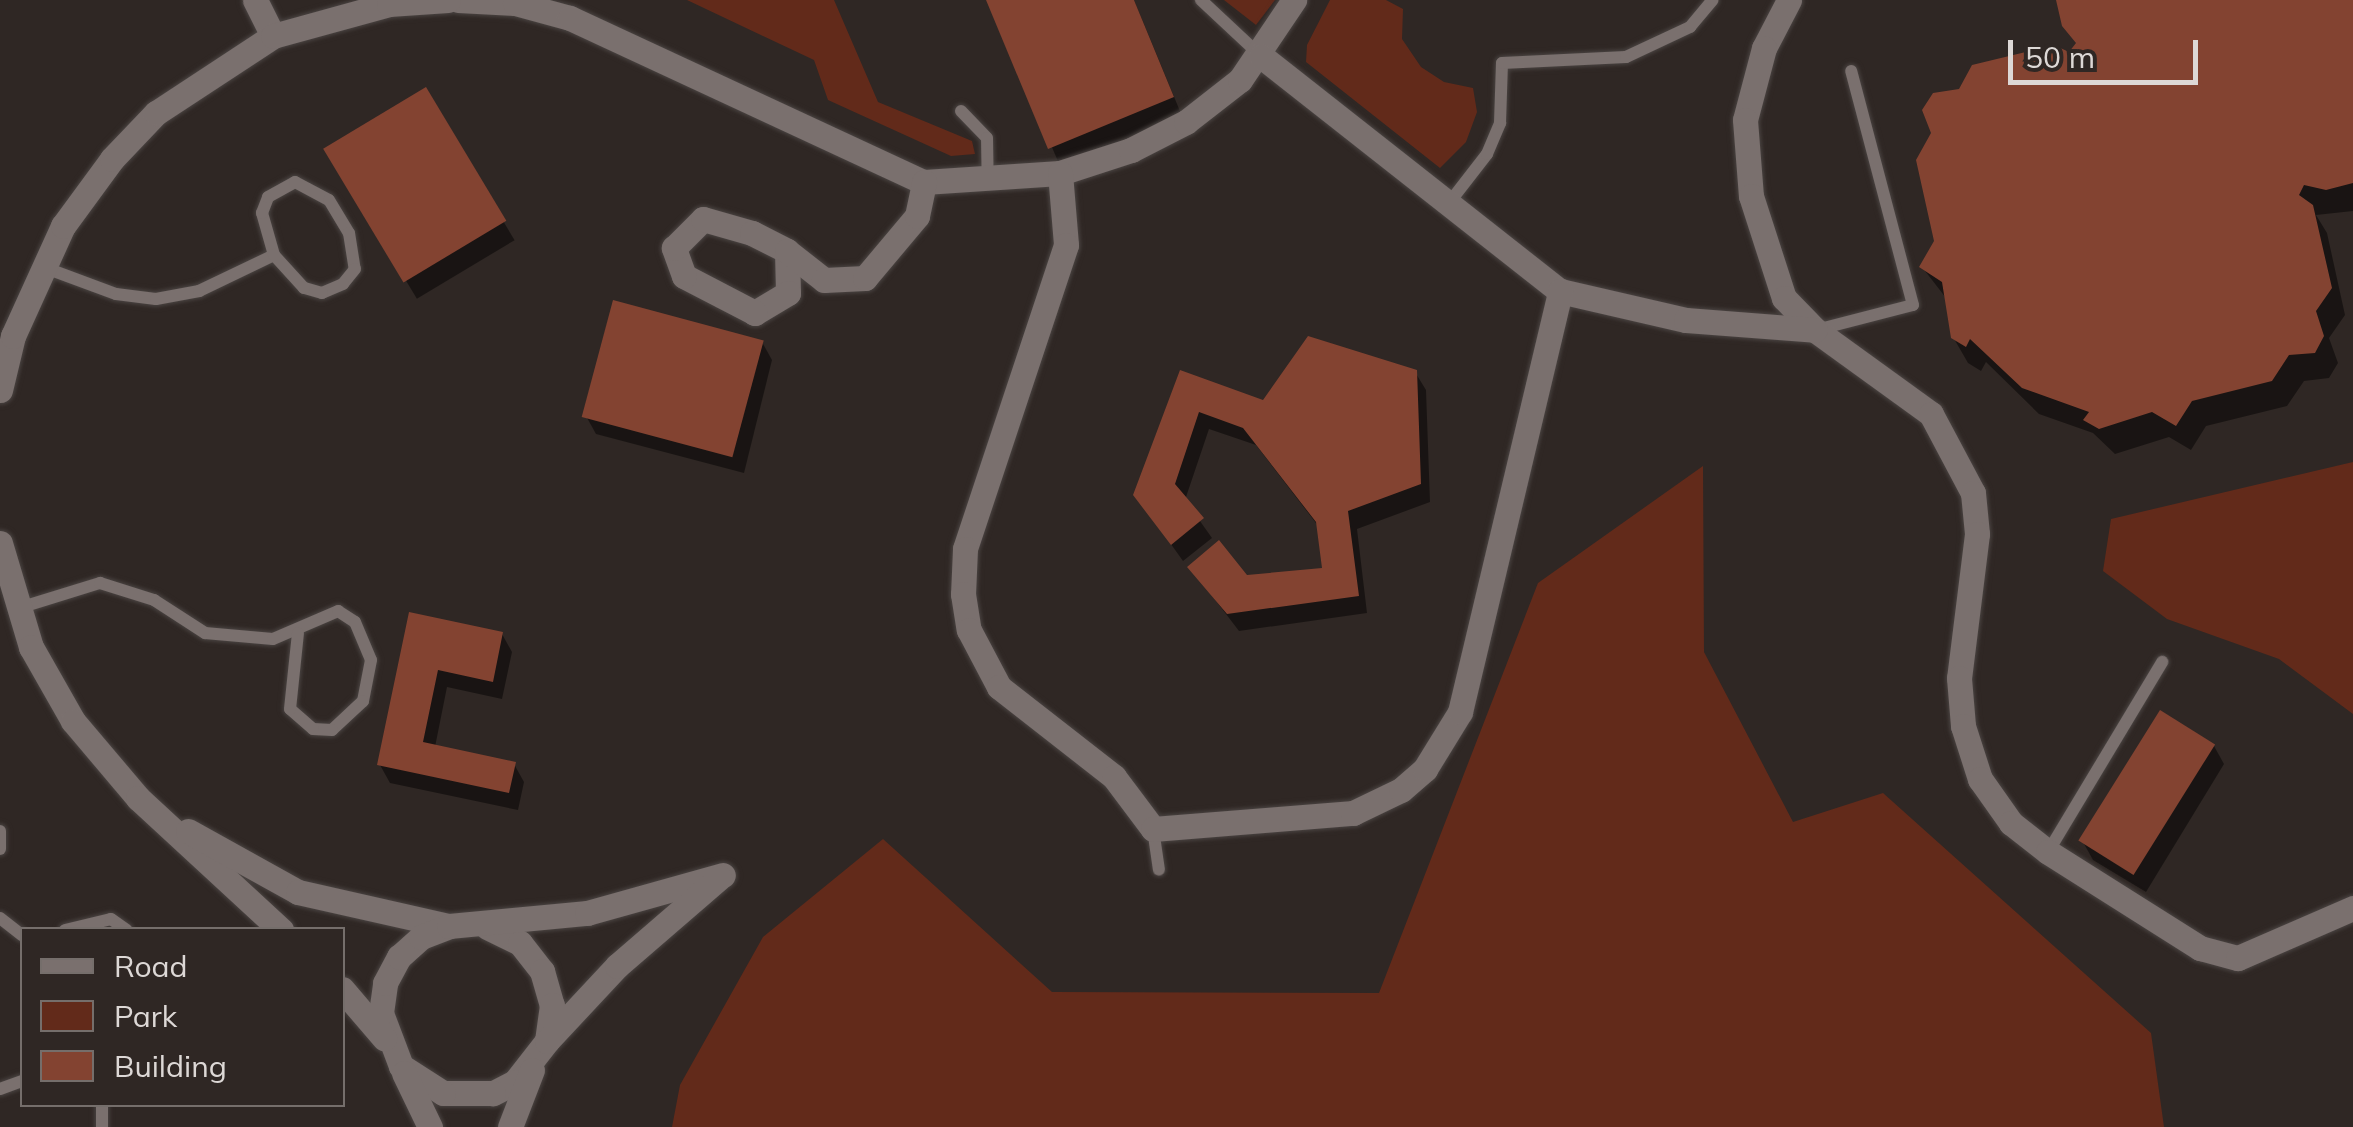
<!DOCTYPE html>
<html>
<head>
<meta charset="utf-8">
<style>
  body { margin:0 }
  #map { position:relative; width:2353px; height:1127px; overflow:hidden; background:#2f2724; font-family:Mulish,sans-serif }
  div>[style] { position:absolute }
  [style*='--x'] { left:calc(var(--x)*1px); top:calc(var(--y)*1px); width:calc(var(--w)*1px); rotate:calc(var(--a)*1deg) }
  .green>* { inset:0; background:#622a1a }
  .shadow>* { inset:0; background:#0007; transform-origin:0 0 }
  .building>* { inset:0; background:#834331; transform-origin:0 0 }
  .roads { filter:drop-shadow(0 0 2px #4a4442) drop-shadow(0 0 2px #4a4442) }
  .lane>* { height:12px; margin:-6px; padding:0 6px; transform-origin:6px; border-radius:6px; background:#7a706e }
  .street>* { height:25px; margin:-12.5px; padding:0 12.5px; transform-origin:12.5px; border-radius:12.5px; background:#7a706e }
  span { translate:-50% -50%; white-space:nowrap; text-align:center; line-height:1.15; -webkit-text-stroke:9px #2f2724; paint-order:stroke }
  .legend { position:absolute; left:20px; top:927px; width:325px; height:180px; box-sizing:border-box; background:#2f2724; border:2px solid #756e6b; margin:0; padding:12px 18px; list-style:none; font-size:30px; color:#ddd8d6 }
  .legend li { display:flex; align-items:center; gap:20px; height:50px }
  .legend b { width:50px; border:2px solid #756e6b }
  .scale { position:absolute; left:2008px; top:40px; width:190px; height:45px; box-sizing:border-box; border:5px solid #ddd8d6; border-top:0; padding-left:12px; font-size:30px; line-height:35px; white-space:nowrap; color:#ddd8d6; -webkit-text-stroke:8px #2f2724; paint-order:stroke }
</style>
</head>
<body>
<div id="map">
  <div class="green">
    <i style="clip-path:polygon(687px 0,834px 0,878px 102px,972px 141px,975px 154px,951px 156px,828px 100px,814px 60px)"></i>
    <i style="clip-path:polygon(1224px 0,1275px 0,1256px 25px)"></i>
    <i style="clip-path:polygon(1330px 0,1386px 0,1403px 9px,1402px 39px,1421px 67px,1444px 82px,1473px 88px,1477px 112px,1466px 142px,1440px 168px,1306px 62px,1307px 45px)"></i>
    <i style="clip-path:polygon(2353px 462px,2353px 714px,2279px 659px,2167px 619px,2103px 571px,2111px 519px)"></i>
    <i style="clip-path:polygon(1703px 466px,1704px 652px,1793px 822px,1883px 793px,2151px 1033px,2164px 1127px,672px 1127px,680px 1085px,763px 937px,883px 839px,1052px 992px,1379px 993px,1538px 583px)"></i>
  </div>
  <div class="shadow">
    <i style="clip-path:polygon(989px 0,1134px 0,1182px 116px,1060px 166px)"></i>
    <i style="clip-path:polygon(2060px 0,2353px 0,2353px 211px,2316px 215px,2327px 233px,2345px 315px,2329px 338px,2338px 363px,2329px 378px,2304px 381px,2287px 406px,2206px 426px,2191px 450px,2169px 437px,2115px 454px,2093px 433px,2039px 414px,1986px 362px,1981px 371px,1968px 363px,1953px 337px,1946px 298px,1922px 267px,1937px 241px,1960px 92px,2070px 56px,2079px 44px)"></i>
    <i style="left:425px;top:91px;width:174px;height:114px;rotate:59deg"></i>
    <i style="clip-path:polygon(762px 342px,772px 360px,744px 473px,596px 434px,586px 416px)"></i>
    <i style="clip-path:polygon(1415px 372px,1426px 390px,1430px 502px,1357px 529px,1367px 613px,1239px 631px,1190px 567px,1245px 578px,1325px 570px,1319px 527px,1256px 445px,1209px 429px,1185px 500px,1212px 538px,1183px 561px,1136px 495px,1181px 374px,1264px 403px)"></i>
    <i style="clip-path:polygon(411px 615px,502px 634px,512px 652px,502px 699px,447px 687px,435px 747px,514px 764px,524px 782px,518px 810px,390px 783px,380px 765px)"></i>
    <i style="clip-path:polygon(2214px 746px,2224px 764px,2146px 892px,2093px 860px,2083px 842px)"></i>
  </div>
  <div class="building">
    <i style="clip-path:polygon(986px 0,1134px 0,1174px 97px,1048px 149px)"></i>
    <i style="clip-path:polygon(2056px 0,2353px 0,2353px 183px,2326px 190px,2304px 185px,2299px 195px,2313px 205px,2332px 288px,2316px 311px,2324px 336px,2315px 353px,2289px 355px,2272px 381px,2192px 401px,2176px 426px,2152px 412px,2099px 429px,2083px 420px,2089px 412px,2022px 388px,1970px 339px,1966px 347px,1951px 338px,1942px 282px,1919px 267px,1934px 241px,1916px 160px,1931px 133px,1922px 110px,1933px 93px,1959px 89px,1972px 65px,2054px 45px,2069px 52px,2076px 43px,2062px 26px)"></i>
    <i style="left:426px;top:87px;width:156px;height:120px;rotate:59deg"></i>
    <i style="left:613px;top:300px;width:156px;height:121px;rotate:15deg"></i>
    <i style="clip-path:polygon(1308px 336px,1417px 370px,1421px 484px,1348px 511px,1359px 596px,1227px 614px,1187px 567px,1219px 540px,1247px 575px,1322px 568px,1316px 522px,1243px 428px,1199px 412px,1175px 484px,1204px 518px,1171px 545px,1133px 495px,1180px 370px,1263px 400px)"></i>
    <i style="clip-path:polygon(409px 612px,503px 632px,493px 682px,438px 670px,423px 742px,516px 762px,509px 793px,377px 765px)"></i>
    <i style="left:2160px;top:710px;width:65px;height:154px;rotate:32deg"></i>
  </div>
  <div class="roads">
    <div class="lane">
      <i style="--x:1201;--y:0;--w:82;--a:43"></i>
      <i style="--x:961;--y:111;--w:37;--a:46"></i>
      <i style="--x:987;--y:138;--w:39;--a:89"></i>
      <i style="--x:1449;--y:203;--w:62;--a:-52.2"></i>
      <i style="--x:1487;--y:154;--w:34;--a:-67"></i>
      <i style="--x:1500;--y:123;--w:60;--a:-88.1"></i>
      <i style="--x:1502;--y:63;--w:124;--a:-2.8"></i>
      <i style="--x:1626;--y:57;--w:71;--a:-25.1"></i>
      <i style="--x:1690;--y:27;--w:35;--a:-50"></i>
      <i style="--x:43;--y:267;--w:78;--a:20.3"></i>
      <i style="--x:116;--y:294;--w:40;--a:7.1"></i>
      <i style="--x:156;--y:299;--w:44;--a:-10.5"></i>
      <i style="--x:199;--y:291;--w:83;--a:-25.6"></i>
      <i style="--x:274;--y:255;--w:44;--a:-105.9"></i>
      <i style="--x:262;--y:213;--w:17;--a:-69"></i>
      <i style="--x:268;--y:197;--w:31;--a:-29"></i>
      <i style="--x:295;--y:182;--w:38;--a:28"></i>
      <i style="--x:329;--y:200;--w:39;--a:59"></i>
      <i style="--x:349;--y:233;--w:36;--a:81"></i>
      <i style="--x:355;--y:269;--w:19;--a:129"></i>
      <i style="--x:343;--y:284;--w:23;--a:157"></i>
      <i style="--x:322;--y:293;--w:19;--a:-164"></i>
      <i style="--x:304;--y:288;--w:45;--a:-132.3"></i>
      <i style="--x:1816;--y:330;--w:100;--a:-14.5"></i>
      <i style="--x:1913;--y:305;--w:242;--a:-104.8"></i>
      <i style="--x:19;--y:608;--w:85;--a:-17.2"></i>
      <i style="--x:100;--y:583;--w:57;--a:17.5"></i>
      <i style="--x:154;--y:600;--w:61;--a:32.9"></i>
      <i style="--x:205;--y:633;--w:68;--a:5"></i>
      <i style="--x:273;--y:639;--w:71;--a:-23.3"></i>
      <i style="--x:338;--y:611;--w:20;--a:33"></i>
      <i style="--x:355;--y:622;--w:41;--a:67.2"></i>
      <i style="--x:371;--y:660;--w:42;--a:101"></i>
      <i style="--x:363;--y:701;--w:42;--a:136.9"></i>
      <i style="--x:332;--y:730;--w:19;--a:-177"></i>
      <i style="--x:313;--y:729;--w:30;--a:-139"></i>
      <i style="--x:290;--y:709;--w:76;--a:-84"></i>
      <i style="--x:1153;--y:829;--w:41;--a:81.7"></i>
      <i style="--x:0;--y:831;--w:18;--a:90"></i>
      <i style="--x:2048;--y:852;--w:222;--a:-59"></i>
      <i style="--x:0;--y:918;--w:28;--a:38"></i>
      <i style="--x:65;--y:930;--w:47;--a:-13.4"></i>
      <i style="--x:111;--y:919;--w:19;--a:35"></i>
      <i style="--x:0;--y:1089;--w:23;--a:-20"></i>
      <i style="--x:102;--y:1127;--w:23;--a:-90"></i>
    </div>
    <div class="street">
      <i style="--x:255;--y:0;--w:40;--a:63.4"></i>
      <i style="--x:458;--y:0;--w:57;--a:3"></i>
      <i style="--x:515;--y:3;--w:57;--a:15.3"></i>
      <i style="--x:570;--y:18;--w:390;--a:24.9"></i>
      <i style="--x:924;--y:182;--w:136;--a:-3.8"></i>
      <i style="--x:1060;--y:173;--w:75;--a:-17.9"></i>
      <i style="--x:1131;--y:150;--w:62;--a:-27"></i>
      <i style="--x:1186;--y:122;--w:68;--a:-37.9"></i>
      <i style="--x:1240;--y:80;--w:97;--a:-56"></i>
      <i style="--x:1789;--y:0;--w:54;--a:117.5"></i>
      <i style="--x:1764;--y:48;--w:74;--a:104.8"></i>
      <i style="--x:1745;--y:120;--w:76;--a:85.5"></i>
      <i style="--x:1751;--y:196;--w:107;--a:72.1"></i>
      <i style="--x:1784;--y:298;--w:45;--a:45.9"></i>
      <i style="--x:1815;--y:330;--w:143;--a:35.9"></i>
      <i style="--x:1931;--y:414;--w:89;--a:62"></i>
      <i style="--x:1973;--y:493;--w:41;--a:84.4"></i>
      <i style="--x:1977;--y:534;--w:145;--a:97.1"></i>
      <i style="--x:1959;--y:678;--w:48;--a:85.2"></i>
      <i style="--x:1963;--y:726;--w:56;--a:72.2"></i>
      <i style="--x:1980;--y:779;--w:54;--a:54.8"></i>
      <i style="--x:2011;--y:823;--w:47;--a:38.1"></i>
      <i style="--x:2048;--y:852;--w:180;--a:32.3"></i>
      <i style="--x:2200;--y:948;--w:39;--a:15"></i>
      <i style="--x:2238;--y:958;--w:125;--a:-23.5"></i>
      <i style="--x:1261;--y:56;--w:380;--a:38.2"></i>
      <i style="--x:1560;--y:291;--w:129;--a:13"></i>
      <i style="--x:1686;--y:320;--w:129;--a:4.4"></i>
      <i style="--x:1060;--y:173;--w:72;--a:85.2"></i>
      <i style="--x:1066;--y:245;--w:320;--a:108.4"></i>
      <i style="--x:965;--y:549;--w:45;--a:92.5"></i>
      <i style="--x:963;--y:594;--w:36;--a:81"></i>
      <i style="--x:969;--y:630;--w:64;--a:62.2"></i>
      <i style="--x:999;--y:687;--w:146;--a:38"></i>
      <i style="--x:1114;--y:777;--w:65;--a:53.1"></i>
      <i style="--x:1153;--y:829;--w:201;--a:-4.6"></i>
      <i style="--x:1353;--y:813;--w:53;--a:-25.6"></i>
      <i style="--x:1401;--y:790;--w:32;--a:-41"></i>
      <i style="--x:1425;--y:769;--w:67;--a:-58.4"></i>
      <i style="--x:1460;--y:712;--w:433;--a:-76.6"></i>
      <i style="--x:787;--y:251;--w:42;--a:88.6"></i>
      <i style="--x:788;--y:293;--w:39;--a:149"></i>
      <i style="--x:755;--y:313;--w:80;--a:-152.5"></i>
      <i style="--x:684;--y:276;--w:30;--a:-110"></i>
      <i style="--x:674;--y:248;--w:41;--a:-45"></i>
      <i style="--x:703;--y:219;--w:51;--a:15.9"></i>
      <i style="--x:752;--y:233;--w:39;--a:27"></i>
      <i style="--x:787;--y:251;--w:47;--a:38.1"></i>
      <i style="--x:824;--y:280;--w:41;--a:-2.8"></i>
      <i style="--x:865;--y:278;--w:81;--a:-50"></i>
      <i style="--x:917;--y:216;--w:35;--a:-78"></i>
      <i style="--x:0;--y:390;--w:56;--a:-76.5"></i>
      <i style="--x:13;--y:336;--w:121;--a:-65.6"></i>
      <i style="--x:63;--y:226;--w:83;--a:-53.8"></i>
      <i style="--x:112;--y:159;--w:64;--a:-46.3"></i>
      <i style="--x:156;--y:113;--w:140;--a:-33.3"></i>
      <i style="--x:273;--y:36;--w:120;--a:-15.4"></i>
      <i style="--x:389;--y:4;--w:59;--a:-3.9"></i>
      <i style="--x:0;--y:543;--w:109;--a:73.4"></i>
      <i style="--x:31;--y:647;--w:85;--a:60.4"></i>
      <i style="--x:73;--y:721;--w:101;--a:49.8"></i>
      <i style="--x:138;--y:798;--w:195;--a:42.7"></i>
      <i style="--x:188;--y:831;--w:126;--a:29"></i>
      <i style="--x:298;--y:892;--w:155;--a:12.7"></i>
      <i style="--x:487;--y:927;--w:37;--a:26"></i>
      <i style="--x:520;--y:943;--w:36;--a:52"></i>
      <i style="--x:542;--y:971;--w:35;--a:74"></i>
      <i style="--x:552;--y:1005;--w:36;--a:98"></i>
      <i style="--x:547;--y:1041;--w:52;--a:128"></i>
      <i style="--x:515;--y:1082;--w:25;--a:153"></i>
      <i style="--x:493;--y:1093;--w:50;--a:180"></i>
      <i style="--x:443;--y:1093;--w:50;--a:-147.3"></i>
      <i style="--x:401;--y:1066;--w:57;--a:-110.7"></i>
      <i style="--x:381;--y:1013;--w:30;--a:-82"></i>
      <i style="--x:385;--y:983;--w:30;--a:-62"></i>
      <i style="--x:399;--y:957;--w:30;--a:-42"></i>
      <i style="--x:421;--y:937;--w:30;--a:-21"></i>
      <i style="--x:449;--y:926;--w:139;--a:-5.4"></i>
      <i style="--x:587;--y:913;--w:141;--a:-15.6"></i>
      <i style="--x:342;--y:989;--w:65;--a:49.4"></i>
      <i style="--x:547;--y:1041;--w:103;--a:-47"></i>
      <i style="--x:617;--y:966;--w:135;--a:-40.8"></i>
      <i style="--x:404;--y:1073;--w:60;--a:64.3"></i>
      <i style="--x:510;--y:1127;--w:61;--a:-68.9"></i>
    </div>
  </div>
  <ul class="legend">
  <li><b style="height:12px;background:#7a706e"></b>Road</li>
  <li><b style="height:28px;background:#622a1a"></b>Park</li>
  <li><b style="height:28px;background:#834331"></b>Building</li>
  </ul>
  <div class="scale">50 m</div>
</div>
</body>
</html>
